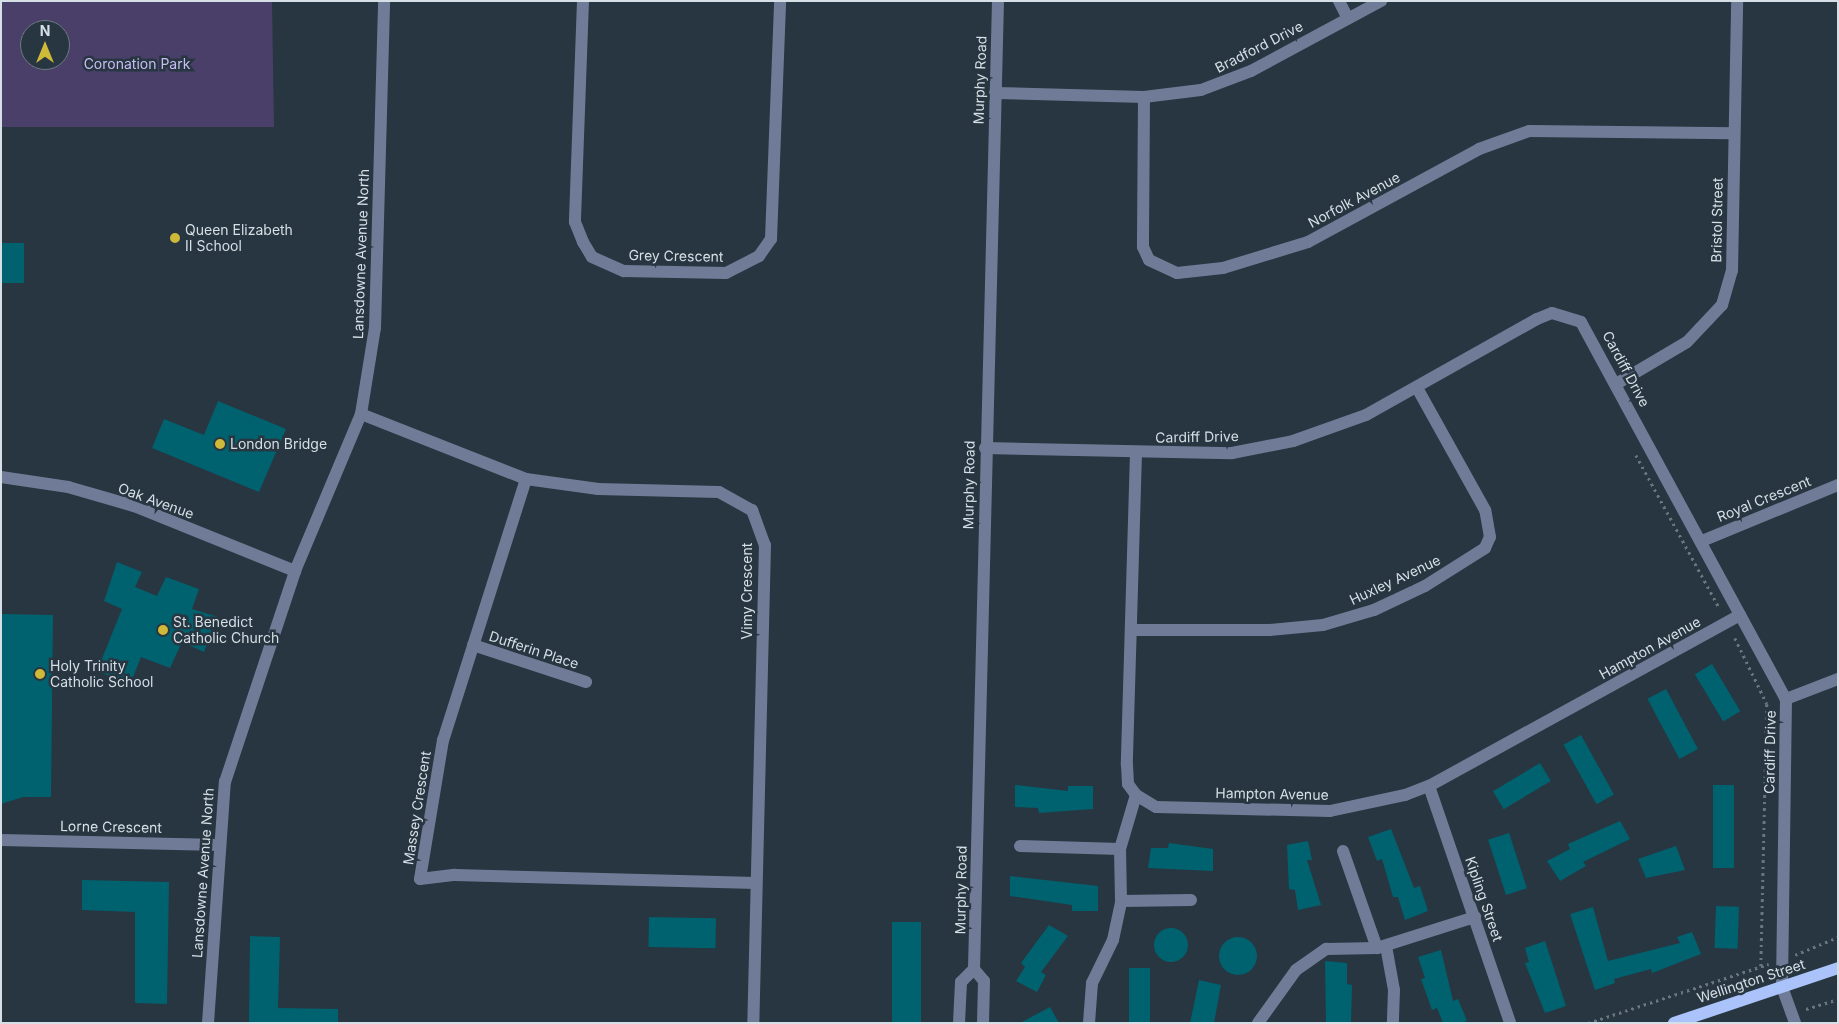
<!DOCTYPE html>
<html>
<head>
<meta charset="utf-8">
<style>
  body { margin:0 }
  #map { position:relative; width:1839px; height:1024px; overflow:hidden; background:#273640; font-family:Inter,sans-serif }
  div>[style] { position:absolute }
  [style*='--x'] { left:calc(var(--x)*1px); top:calc(var(--y)*1px); width:calc(var(--w)*1px); rotate:calc(var(--a)*1deg) }
  .green>* { inset:0; background:#493f69 }
  .building>* { inset:0; background:#01626f; transform-origin:0 0 }
  .round { border-radius:50% }
  .path>* { height:2.5px; margin-top:-1.25px; transform-origin:0; background:repeating-linear-gradient(90deg,#6a767f 0 2.5px,transparent 0 6.5px) }
  .minor>* { height:12px; margin:-6px; padding:0 6px; transform-origin:6px; border-radius:6px; background:#707c97 }
  .major>* { height:12px; margin:-6px; padding:0 6px; transform-origin:6px; border-radius:6px; background:#aac3fa }
  .dots>* { width:14px; height:14px; translate:-50% -50%; box-sizing:border-box; border:2px solid #273640; border-radius:50% }
  span { translate:-50% -50%; white-space:nowrap; text-align:center; line-height:1.15; -webkit-text-stroke:5px #273640; paint-order:stroke }
  .street-label { font-size:14px; color:#d6dfe6 }
  .park-label { font-size:14px; color:#c7bcf3 }
  .poi-label { font-size:14px; color:#d6dfe6 }
  .left { translate:0 -50%; text-align:left }
  .frame { position:absolute; inset:0; border:2px solid #d6dfe6; pointer-events:none }
  .north { position:absolute; left:20px; top:20px; width:50px; height:50px; box-sizing:border-box; background:#273640; border:1px solid #6d7a82; border-radius:50%; rotate:0deg; font-size:14px; font-weight:700; line-height:20px; text-align:center; color:#d6dfe6 }
  .north::after { content:''; display:block; margin:auto; width:18px; height:22px; background:#ceb938; clip-path:polygon(50% 0,100% 100%,50% 72%,0 100%) }
</style>
</head>
<body>
<div id="map">
  <div class="green">
    <i style="clip-path:polygon(evenodd,1px 1px,272px 1px,274px 127px,1px 127px,1px 1px,30px 30px,60px 30px,60px 60px,30px 60px,30px 30px)"></i>
  </div>
  <div class="building">
    <i style="left:1px;top:243px;width:23px;height:40px"></i>
    <i style="clip-path:polygon(218px 401px,286px 429px,259px 492px,152px 448px,164px 419px,204px 435px)"></i>
    <i style="clip-path:polygon(117px 562px,142px 572px,135px 587px,157px 596px,166px 577px,199px 589px,192px 609px,218px 617px,204px 652px,182px 642px,170px 668px,141px 657px,130px 685px,97px 671px,122px 609px,104px 601px)"></i>
    <i style="clip-path:polygon(1px 614px,53px 615px,51px 797px,23px 797px,1px 804px)"></i>
    <i style="left:1712px;top:664px;width:55px;height:20px;rotate:59deg"></i>
    <i style="left:1666px;top:689px;width:68px;height:21px;rotate:62deg"></i>
    <i style="left:1581px;top:735px;width:68px;height:20px;rotate:61deg"></i>
    <i style="left:1540px;top:763px;width:21px;height:55px;rotate:59deg"></i>
    <i style="clip-path:polygon(1015px 785px,1068px 791px,1068px 786px,1093px 786px,1093px 809px,1039px 813px,1038px 808px,1015px 807px)"></i>
    <i style="left:1713px;top:785px;width:21px;height:83px"></i>
    <i style="clip-path:polygon(1620px 821px,1630px 839px,1583px 862px,1586px 866px,1560px 881px,1547px 861px,1570px 849px,1568px 844px)"></i>
    <i style="clip-path:polygon(1391px 829px,1414px 888px,1420px 886px,1428px 911px,1405px 920px,1398px 897px,1393px 897px,1382px 859px,1377px 861px,1368px 837px)"></i>
    <i style="left:1509px;top:833px;width:58px;height:22px;rotate:72deg"></i>
    <i style="clip-path:polygon(1308px 841px,1312px 860px,1307px 860px,1321px 905px,1298px 910px,1295px 890px,1289px 889px,1287px 845px)"></i>
    <i style="clip-path:polygon(1169px 843px,1213px 849px,1213px 871px,1148px 868px,1151px 848px,1168px 848px)"></i>
    <i style="clip-path:polygon(1676px 846px,1685px 870px,1646px 878px,1638px 859px)"></i>
    <i style="clip-path:polygon(1010px 876px,1098px 886px,1098px 911px,1072px 911px,1072px 905px,1010px 896px)"></i>
    <i style="clip-path:polygon(82px 880px,169px 882px,167px 1004px,135px 1003px,135px 912px,82px 910px)"></i>
    <i style="left:1716px;top:906px;width:23px;height:42px;rotate:2deg"></i>
    <i style="clip-path:polygon(1593px 907px,1608px 961px,1680px 943px,1677px 937px,1692px 932px,1701px 954px,1652px 973px,1651px 969px,1614px 979px,1615px 983px,1595px 990px,1570px 914px)"></i>
    <i style="left:649px;top:917px;width:67px;height:30px;rotate:1deg"></i>
    <i style="left:892px;top:922px;width:29px;height:101px"></i>
    <i style="clip-path:polygon(1049px 925px,1068px 936px,1041px 972px,1046px 975px,1037px 992px,1016px 981px,1025px 967px,1021px 963px)"></i>
    <i class="round" style="left:1154px;top:928px;width:34px;height:34px"></i>
    <i style="clip-path:polygon(250px 936px,280px 937px,278px 1008px,338px 1009px,338px 1023px,249px 1023px)"></i>
    <i class="round" style="left:1219px;top:937px;width:38px;height:38px"></i>
    <i style="clip-path:polygon(1545px 941px,1566px 1006px,1545px 1013px,1525px 963px,1529px 962px,1525px 948px)"></i>
    <i style="clip-path:polygon(1441px 950px,1453px 1001px,1458px 999px,1467px 1021px,1460px 1023px,1443px 1023px,1437px 1008px,1432px 1010px,1421px 979px,1425px 978px,1418px 957px)"></i>
    <i style="clip-path:polygon(1325px 961px,1347px 963px,1347px 984px,1352px 985px,1351px 1023px,1326px 1023px)"></i>
    <i style="left:1129px;top:968px;width:21px;height:55px"></i>
    <i style="clip-path:polygon(1199px 980px,1221px 985px,1214px 1023px,1190px 1023px)"></i>
    <i style="clip-path:polygon(1050px 1007px,1059px 1023px,1020px 1023px)"></i>
  </div>
  <div class="path">
    <i style="--x:1636;--y:455;--w:173;--a:61.4"></i>
    <i style="--x:1735;--y:638;--w:73;--a:64.1"></i>
    <i style="--x:1767;--y:704;--w:262;--a:91.3"></i>
    <i style="--x:1795;--y:955;--w:47;--a:-22.7"></i>
    <i style="--x:1806;--y:1009;--w:34;--a:-17"></i>
    <i style="--x:1588;--y:1023;--w:190;--a:-18.1"></i>
  </div>
  <div class="minor">
    <i style="--x:583;--y:1;--w:221;--a:92.1"></i>
    <i style="--x:575;--y:222;--w:22;--a:68"></i>
    <i style="--x:583;--y:242;--w:17;--a:59"></i>
    <i style="--x:592;--y:257;--w:35;--a:24"></i>
    <i style="--x:624;--y:271;--w:102;--a:1.1"></i>
    <i style="--x:726;--y:273;--w:37;--a:-27"></i>
    <i style="--x:759;--y:256;--w:21;--a:-55"></i>
    <i style="--x:771;--y:239;--w:238;--a:-87.8"></i>
    <i style="--x:1339;--y:1;--w:18;--a:63"></i>
    <i style="--x:995;--y:93;--w:149;--a:1.5"></i>
    <i style="--x:1144;--y:97;--w:57;--a:-7"></i>
    <i style="--x:1201;--y:90;--w:53;--a:-20.8"></i>
    <i style="--x:1251;--y:71;--w:148;--a:-28.3"></i>
    <i style="--x:1144;--y:97;--w:150;--a:90.4"></i>
    <i style="--x:1143;--y:247;--w:14;--a:65"></i>
    <i style="--x:1149;--y:260;--w:31;--a:25"></i>
    <i style="--x:1177;--y:273;--w:46;--a:-6.2"></i>
    <i style="--x:1223;--y:268;--w:89;--a:-17"></i>
    <i style="--x:1308;--y:242;--w:195;--a:-28.5"></i>
    <i style="--x:1479;--y:149;--w:53;--a:-19.8"></i>
    <i style="--x:1529;--y:131;--w:205;--a:0.6"></i>
    <i style="--x:1616;--y:384;--w:82;--a:-30.6"></i>
    <i style="--x:1687;--y:342;--w:51;--a:-46.6"></i>
    <i style="--x:1722;--y:305;--w:35;--a:-74"></i>
    <i style="--x:1732;--y:271;--w:270;--a:-88.9"></i>
    <i style="--x:361;--y:414;--w:177;--a:21.5"></i>
    <i style="--x:526;--y:479;--w:73;--a:7.9"></i>
    <i style="--x:598;--y:489;--w:121;--a:1.4"></i>
    <i style="--x:719;--y:492;--w:38;--a:29"></i>
    <i style="--x:752;--y:510;--w:37;--a:70"></i>
    <i style="--x:765;--y:545;--w:478;--a:91.4"></i>
    <i style="--x:985;--y:448;--w:247;--a:1.2"></i>
    <i style="--x:1232;--y:453;--w:62;--a:-11.1"></i>
    <i style="--x:1293;--y:441;--w:77;--a:-19.6"></i>
    <i style="--x:1366;--y:415;--w:196;--a:-29.3"></i>
    <i style="--x:1537;--y:319;--w:16;--a:-22"></i>
    <i style="--x:1552;--y:313;--w:30;--a:17"></i>
    <i style="--x:1581;--y:322;--w:429;--a:61.5"></i>
    <i style="--x:1786;--y:699;--w:288;--a:90.8"></i>
    <i style="--x:1782;--y:987;--w:38;--a:70"></i>
    <i style="--x:1136;--y:453;--w:312;--a:91.7"></i>
    <i style="--x:1127;--y:765;--w:19;--a:87"></i>
    <i style="--x:1128;--y:784;--w:14;--a:54"></i>
    <i style="--x:1136;--y:795;--w:23;--a:31"></i>
    <i style="--x:1156;--y:807;--w:174;--a:1.3"></i>
    <i style="--x:1330;--y:811;--w:77;--a:-12"></i>
    <i style="--x:1405;--y:795;--w:26;--a:-21"></i>
    <i style="--x:1429;--y:786;--w:355;--a:-28.8"></i>
    <i style="--x:1;--y:477;--w:68;--a:8.5"></i>
    <i style="--x:68;--y:487;--w:69;--a:16.1"></i>
    <i style="--x:134;--y:506;--w:174;--a:22"></i>
    <i style="--x:526;--y:479;--w:274;--a:107.6"></i>
    <i style="--x:443;--y:740;--w:141;--a:99.4"></i>
    <i style="--x:420;--y:879;--w:35;--a:-7"></i>
    <i style="--x:455;--y:875;--w:301;--a:1.5"></i>
    <i style="--x:1702;--y:541;--w:147;--a:-22.4"></i>
    <i style="--x:1132;--y:630;--w:137;--a:0"></i>
    <i style="--x:1269;--y:630;--w:54;--a:-5.3"></i>
    <i style="--x:1323;--y:625;--w:53;--a:-16.4"></i>
    <i style="--x:1374;--y:610;--w:56;--a:-25.2"></i>
    <i style="--x:1425;--y:586;--w:71;--a:-32.3"></i>
    <i style="--x:1485;--y:548;--w:12;--a:-66"></i>
    <i style="--x:1490;--y:537;--w:27;--a:-100"></i>
    <i style="--x:1485;--y:510;--w:140;--a:-119.1"></i>
    <i style="--x:473;--y:645;--w:119;--a:18.1"></i>
    <i style="--x:1786;--y:699;--w:56;--a:-21"></i>
    <i style="--x:1429;--y:786;--w:250;--a:71.1"></i>
    <i style="--x:1;--y:840;--w:218;--a:1.3"></i>
    <i style="--x:1020;--y:846;--w:100;--a:1.7"></i>
    <i style="--x:1343;--y:851;--w:103;--a:70.7"></i>
    <i style="--x:1121;--y:901;--w:70;--a:-0.8"></i>
    <i style="--x:1386;--y:946;--w:45;--a:79.7"></i>
    <i style="--x:1394;--y:990;--w:33;--a:92"></i>
    <i style="--x:208;--y:1023;--w:242;--a:-86"></i>
    <i style="--x:225;--y:782;--w:222;--a:-71.6"></i>
    <i style="--x:295;--y:571;--w:170;--a:-67.2"></i>
    <i style="--x:361;--y:414;--w:87;--a:-80.8"></i>
    <i style="--x:375;--y:328;--w:327;--a:-88.4"></i>
    <i style="--x:959;--y:1023;--w:41;--a:-87.2"></i>
    <i style="--x:961;--y:982;--w:18;--a:-45"></i>
    <i style="--x:983;--y:1023;--w:42;--a:-88.6"></i>
    <i style="--x:984;--y:981;--w:16;--a:-130"></i>
    <i style="--x:974;--y:969;--w:968;--a:-88.58"></i>
    <i style="--x:1089;--y:1023;--w:40;--a:-85.7"></i>
    <i style="--x:1092;--y:983;--w:48;--a:-64"></i>
    <i style="--x:1113;--y:940;--w:40;--a:-78"></i>
    <i style="--x:1121;--y:901;--w:52;--a:-91.1"></i>
    <i style="--x:1120;--y:849;--w:56;--a:-73.5"></i>
    <i style="--x:1258;--y:1023;--w:65;--a:-54.4"></i>
    <i style="--x:1296;--y:970;--w:37;--a:-35"></i>
    <i style="--x:1326;--y:949;--w:51;--a:-1.1"></i>
    <i style="--x:1377;--y:948;--w:103;--a:-17.6"></i>
  </div>
  <div class="major">
    <i style="--x:1674;--y:1023;--w:173;--a:-18.5"></i>
  </div>
  <div class="dots">
    <i style="left:175px;top:238px;background:#ceb938"></i>
    <i style="left:220px;top:444px;background:#ceb938"></i>
    <i style="left:163px;top:630px;background:#ceb938"></i>
    <i style="left:40px;top:674px;background:#ceb938"></i>
  </div>
  <div class="street-label">
    <span style="left:1259px;top:47px;rotate:-27deg">Bradford Drive</span>
    <span style="left:980px;top:80px;rotate:-88deg">Murphy Road</span>
    <span style="left:1354px;top:200px;rotate:-28deg">Norfolk Avenue</span>
    <span style="left:1717px;top:220px;rotate:-89deg">Bristol Street</span>
    <span style="left:361px;top:254px;rotate:-88deg">Lansdowne Avenue North</span>
    <span style="left:676px;top:256px;rotate:1deg">Grey Crescent</span>
    <span style="left:1626px;top:369px;rotate:62deg">Cardiff Drive</span>
    <span style="left:1197px;top:437px;rotate:-1deg">Cardiff Drive</span>
    <span style="left:969px;top:485px;rotate:-89deg">Murphy Road</span>
    <span style="left:1764px;top:499px;rotate:-22deg">Royal Crescent</span>
    <span style="left:156px;top:501px;rotate:20deg">Oak Avenue</span>
    <span style="left:1395px;top:580px;rotate:-25deg">Huxley Avenue</span>
    <span style="left:747px;top:591px;rotate:-90deg">Vimy Crescent</span>
    <span style="left:1650px;top:648px;rotate:-29deg">Hampton Avenue</span>
    <span style="left:534px;top:650px;rotate:18deg">Dufferin Place</span>
    <span style="left:1770px;top:752px;rotate:-89deg">Cardiff Drive</span>
    <span style="left:1272px;top:794px;rotate:1deg">Hampton Avenue</span>
    <span style="left:417px;top:808px;rotate:-81deg">Massey Crescent</span>
    <span style="left:111px;top:827px;rotate:1deg">Lorne Crescent</span>
    <span style="left:203px;top:873px;rotate:-86deg">Lansdowne Avenue North</span>
    <span style="left:961px;top:890px;rotate:-89deg">Murphy Road</span>
    <span style="left:1484px;top:899px;rotate:71deg">Kipling Street</span>
    <span style="left:1751px;top:981px;rotate:-18deg">Wellington Street</span>
  </div>
  <div class="park-label">
    <span style="left:137px;top:64px">Coronation Park</span>
  </div>
  <div class="poi-label">
    <span class="left" style="left:185px;top:238px">Queen Elizabeth<br>II School</span>
    <span class="left" style="left:230px;top:444px">London Bridge</span>
    <span class="left" style="left:173px;top:630px">St. Benedict<br>Catholic Church</span>
    <span class="left" style="left:50px;top:674px">Holy Trinity<br>Catholic School</span>
  </div>
  <div class="frame"></div>
  <div class="north">N</div>
</div>
</body>
</html>
